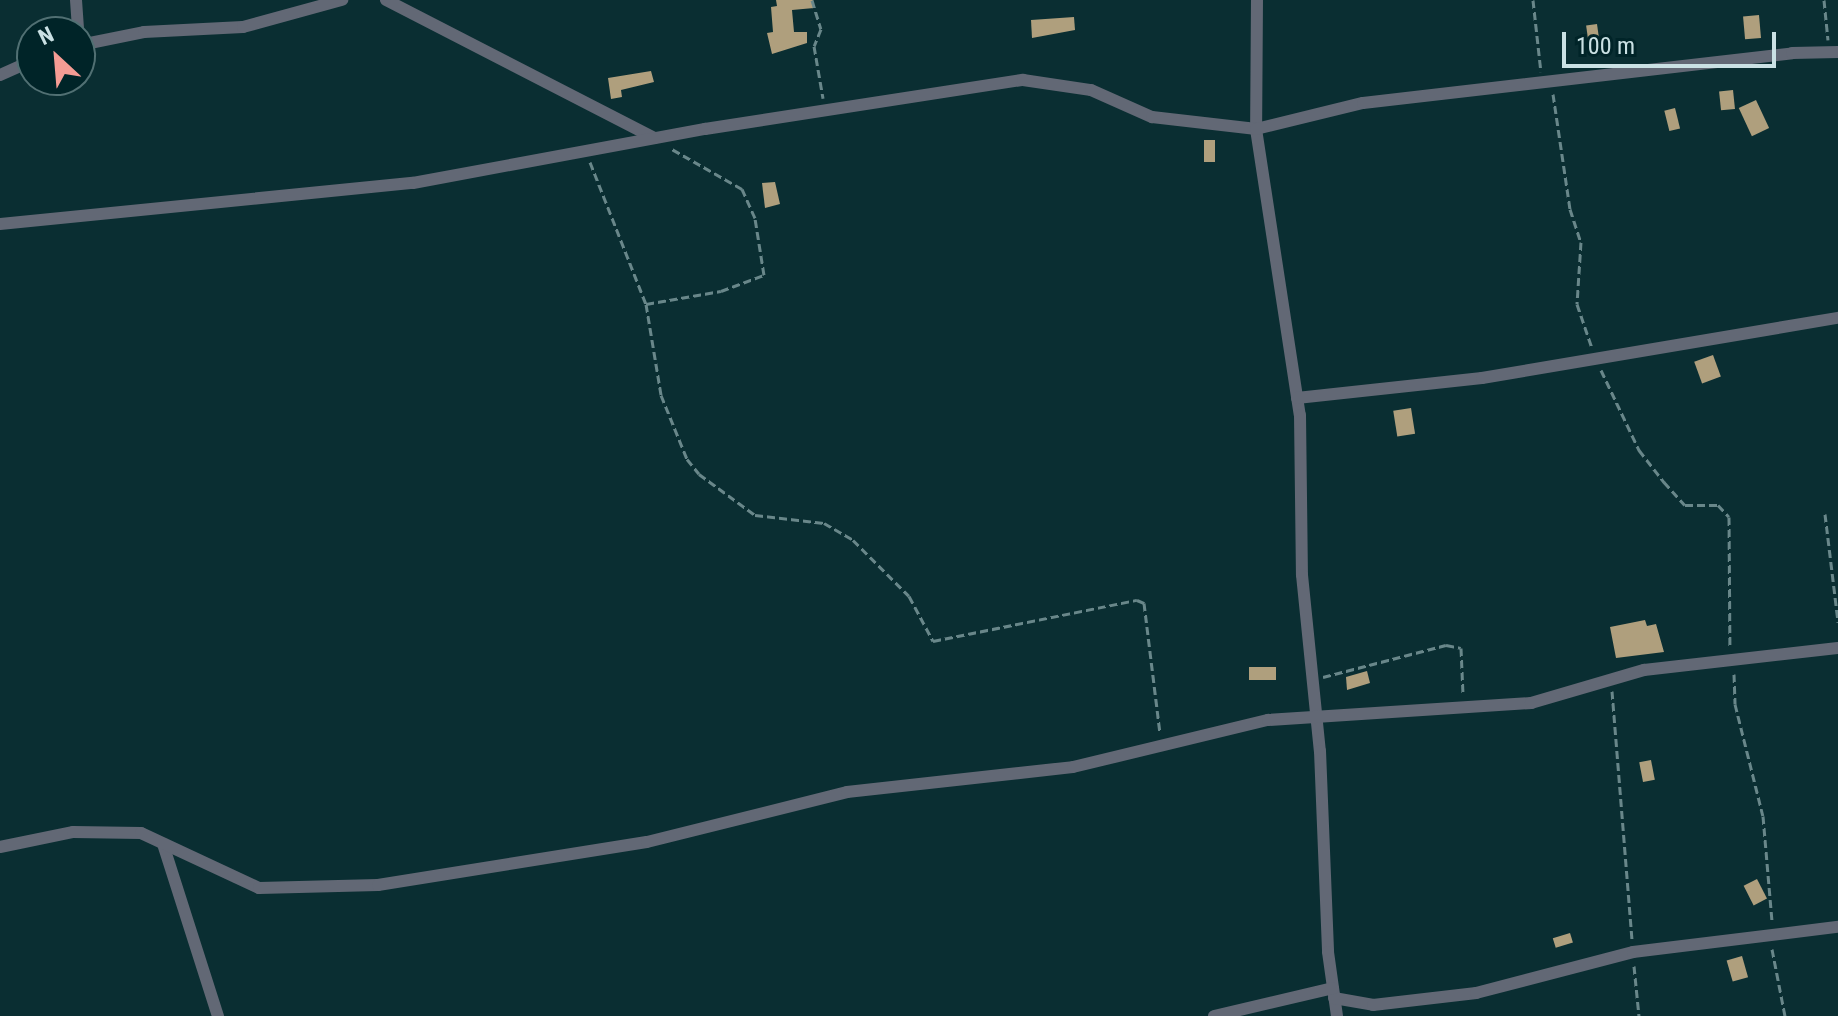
<!DOCTYPE html>
<html>
<head>
<meta charset="utf-8">
<style>
  body { margin:0 }
  #map { position:relative; width:1838px; height:1016px; overflow:hidden; background:#0a2e32; font-family:"Roboto Condensed",sans-serif }
  div>[style] { position:absolute }
  [style*='--x'] { left:calc(var(--x)*1px); top:calc(var(--y)*1px); width:calc(var(--w)*1px); rotate:calc(var(--a)*1deg) }
  .building>* { inset:0; background:#af9f7d; transform-origin:0 0 }
  .path>* { height:3px; margin-top:-1.5px; transform-origin:0; background:repeating-linear-gradient(90deg,#69878a 0 8px,transparent 0 12px) }
  .minor>* { height:12px; margin:-6px; padding:0 6px; transform-origin:6px; border-radius:6px; background:#626875 }
  span { translate:-50% -50%; white-space:nowrap; text-align:center; line-height:1.15; -webkit-text-stroke:8px #002428; paint-order:stroke }
  .north { position:absolute; left:16px; top:16px; width:80px; height:80px; box-sizing:border-box; background:#002428; border:2px solid #517073; border-radius:50%; rotate:334deg; font-size:22px; font-weight:700; line-height:32px; text-align:center; color:#cae1e4 }
  .north::after { content:''; display:block; margin:auto; width:28px; height:36px; background:#f59c94; clip-path:polygon(50% 0,100% 100%,50% 72%,0 100%) }
  .scale { position:absolute; left:1562px; top:32px; width:214px; height:36px; box-sizing:border-box; border:4px solid #cae1e4; border-top:0; padding-left:10px; font-size:24px; line-height:28px; white-space:nowrap; color:#cae1e4; -webkit-text-stroke:6px #002428; paint-order:stroke }
</style>
</head>
<body>
<div id="map">
  <div class="building">
    <i style="clip-path:polygon(776px 0,813px 0,814px 8px,792px 10px,794px 32px,807px 32px,807px 43px,772px 54px,767px 33px,773px 32px,771px 7px,777px 6px)"></i>
    <i style="left:1759px;top:15px;width:23px;height:16px;rotate:85deg"></i>
    <i style="clip-path:polygon(1074px 17px,1075px 30px,1032px 38px,1031px 20px)"></i>
    <i style="left:1597px;top:24px;width:29px;height:11px;rotate:82deg"></i>
    <i style="clip-path:polygon(651px 71px,654px 82px,621px 90px,622px 97px,611px 99px,608px 78px)"></i>
    <i style="left:1733px;top:90px;width:19px;height:14px;rotate:84deg"></i>
    <i style="left:1756px;top:100px;width:31px;height:19px;rotate:65deg"></i>
    <i style="left:1675px;top:108px;width:21px;height:11px;rotate:76deg"></i>
    <i style="left:1204px;top:140px;width:11px;height:22px"></i>
    <i style="clip-path:polygon(775px 182px,780px 204px,765px 208px,762px 183px)"></i>
    <i style="left:1713px;top:355px;width:23px;height:20px;rotate:70deg"></i>
    <i style="left:1411px;top:408px;width:26px;height:18px;rotate:81deg"></i>
    <i style="clip-path:polygon(1645px 620px,1647px 626px,1656px 624px,1664px 652px,1616px 658px,1610px 627px)"></i>
    <i style="left:1276px;top:667px;width:13px;height:27px;rotate:90deg"></i>
    <i style="clip-path:polygon(1367px 671px,1370px 683px,1347px 690px,1346px 677px)"></i>
    <i style="left:1651px;top:760px;width:20px;height:12px;rotate:79deg"></i>
    <i style="left:1757px;top:879px;width:22px;height:15px;rotate:63deg"></i>
    <i style="left:1570px;top:933px;width:10px;height:18px;rotate:73deg"></i>
    <i style="left:1742px;top:956px;width:22px;height:16px;rotate:74deg"></i>
  </div>
  <div class="path">
    <i style="--x:812;--y:0;--w:30;--a:73"></i>
    <i style="--x:821;--y:29;--w:18;--a:112"></i>
    <i style="--x:814;--y:46;--w:53;--a:80.2"></i>
    <i style="--x:1533;--y:0;--w:72;--a:83.7"></i>
    <i style="--x:1824;--y:0;--w:40;--a:84.3"></i>
    <i style="--x:1553;--y:94;--w:116;--a:81.6"></i>
    <i style="--x:1570;--y:209;--w:35;--a:72"></i>
    <i style="--x:1581;--y:242;--w:62;--a:93.7"></i>
    <i style="--x:1577;--y:304;--w:46;--a:71.2"></i>
    <i style="--x:590;--y:162;--w:153;--a:68.5"></i>
    <i style="--x:646;--y:304;--w:92;--a:80.6"></i>
    <i style="--x:661;--y:395;--w:69;--a:67.9"></i>
    <i style="--x:687;--y:459;--w:19;--a:51"></i>
    <i style="--x:699;--y:474;--w:69;--a:36.2"></i>
    <i style="--x:755;--y:515;--w:69;--a:6.6"></i>
    <i style="--x:824;--y:523;--w:34;--a:30"></i>
    <i style="--x:853;--y:540;--w:79;--a:45"></i>
    <i style="--x:909;--y:596;--w:51;--a:61.9"></i>
    <i style="--x:933;--y:641;--w:208;--a:-11.4"></i>
    <i style="--x:1137;--y:600;--w:8;--a:23"></i>
    <i style="--x:1144;--y:603;--w:131;--a:83"></i>
    <i style="--x:646;--y:304;--w:76;--a:-9.8"></i>
    <i style="--x:721;--y:291;--w:46;--a:-20.4"></i>
    <i style="--x:764;--y:275;--w:58;--a:-99"></i>
    <i style="--x:755;--y:218;--w:32;--a:-114"></i>
    <i style="--x:742;--y:189;--w:81;--a:-150.3"></i>
    <i style="--x:1601;--y:370;--w:89;--a:64.6"></i>
    <i style="--x:1639;--y:450;--w:41;--a:52"></i>
    <i style="--x:1664;--y:482;--w:31;--a:48"></i>
    <i style="--x:1685;--y:505;--w:33;--a:0"></i>
    <i style="--x:1718;--y:505;--w:16;--a:47"></i>
    <i style="--x:1729;--y:517;--w:130;--a:89.6"></i>
    <i style="--x:1825;--y:514;--w:109;--a:83.1"></i>
    <i style="--x:1734;--y:674;--w:30;--a:88"></i>
    <i style="--x:1735;--y:704;--w:115;--a:76"></i>
    <i style="--x:1763;--y:816;--w:106;--a:85.1"></i>
    <i style="--x:1323;--y:677;--w:127;--a:-14.6"></i>
    <i style="--x:1446;--y:645;--w:15;--a:11"></i>
    <i style="--x:1461;--y:648;--w:45;--a:87.5"></i>
    <i style="--x:1612;--y:691;--w:249;--a:85.4"></i>
    <i style="--x:1772;--y:949;--w:68;--a:79"></i>
    <i style="--x:1634;--y:966;--w:50;--a:84.3"></i>
  </div>
  <div class="minor">
    <i style="--x:76;--y:0;--w:32;--a:86"></i>
    <i style="--x:386;--y:0;--w:302;--a:27.2"></i>
    <i style="--x:1257;--y:0;--w:129;--a:90.4"></i>
    <i style="--x:1256;--y:129;--w:289;--a:81.3"></i>
    <i style="--x:1300;--y:415;--w:160;--a:89.3"></i>
    <i style="--x:1302;--y:575;--w:177;--a:84.2"></i>
    <i style="--x:1320;--y:751;--w:201;--a:87.7"></i>
    <i style="--x:1328;--y:952;--w:65;--a:82"></i>
    <i style="--x:80;--y:45;--w:65;--a:-11.5"></i>
    <i style="--x:144;--y:32;--w:99;--a:-2.9"></i>
    <i style="--x:243;--y:27;--w:103;--a:-15.3"></i>
    <i style="--x:0;--y:75;--w:35;--a:-24"></i>
    <i style="--x:0;--y:224;--w:415;--a:-5.7"></i>
    <i style="--x:413;--y:183;--w:297;--a:-10.5"></i>
    <i style="--x:705;--y:129;--w:322;--a:-8.8"></i>
    <i style="--x:1023;--y:80;--w:69;--a:8.4"></i>
    <i style="--x:1091;--y:90;--w:67;--a:23.9"></i>
    <i style="--x:1152;--y:117;--w:105;--a:6.6"></i>
    <i style="--x:1256;--y:129;--w:110;--a:-13.7"></i>
    <i style="--x:1363;--y:103;--w:432;--a:-6.6"></i>
    <i style="--x:1792;--y:53;--w:46;--a:-1.2"></i>
    <i style="--x:1297;--y:398;--w:186;--a:-6.2"></i>
    <i style="--x:1482;--y:378;--w:361;--a:-9.6"></i>
    <i style="--x:163;--y:844;--w:181;--a:72.3"></i>
    <i style="--x:0;--y:847;--w:75;--a:-11.6"></i>
    <i style="--x:73;--y:832;--w:68;--a:0.8"></i>
    <i style="--x:141;--y:833;--w:130;--a:25"></i>
    <i style="--x:259;--y:888;--w:119;--a:-1.4"></i>
    <i style="--x:378;--y:885;--w:272;--a:-9.1"></i>
    <i style="--x:647;--y:842;--w:206;--a:-14"></i>
    <i style="--x:847;--y:792;--w:227;--a:-6.3"></i>
    <i style="--x:1073;--y:767;--w:201;--a:-13.6"></i>
    <i style="--x:1268;--y:720;--w:264;--a:-3.7"></i>
    <i style="--x:1531;--y:703;--w:118;--a:-16.3"></i>
    <i style="--x:1644;--y:670;--w:195;--a:-6.5"></i>
    <i style="--x:1334;--y:998;--w:40;--a:10"></i>
    <i style="--x:1373;--y:1005;--w:104;--a:-6.6"></i>
    <i style="--x:1476;--y:993;--w:162;--a:-14.6"></i>
    <i style="--x:1633;--y:952;--w:207;--a:-7"></i>
    <i style="--x:1214;--y:1016;--w:122;--a:-13.2"></i>
  </div>
  <div class="north">N</div>
  <div class="scale">100 m</div>
</div>
</body>
</html>
